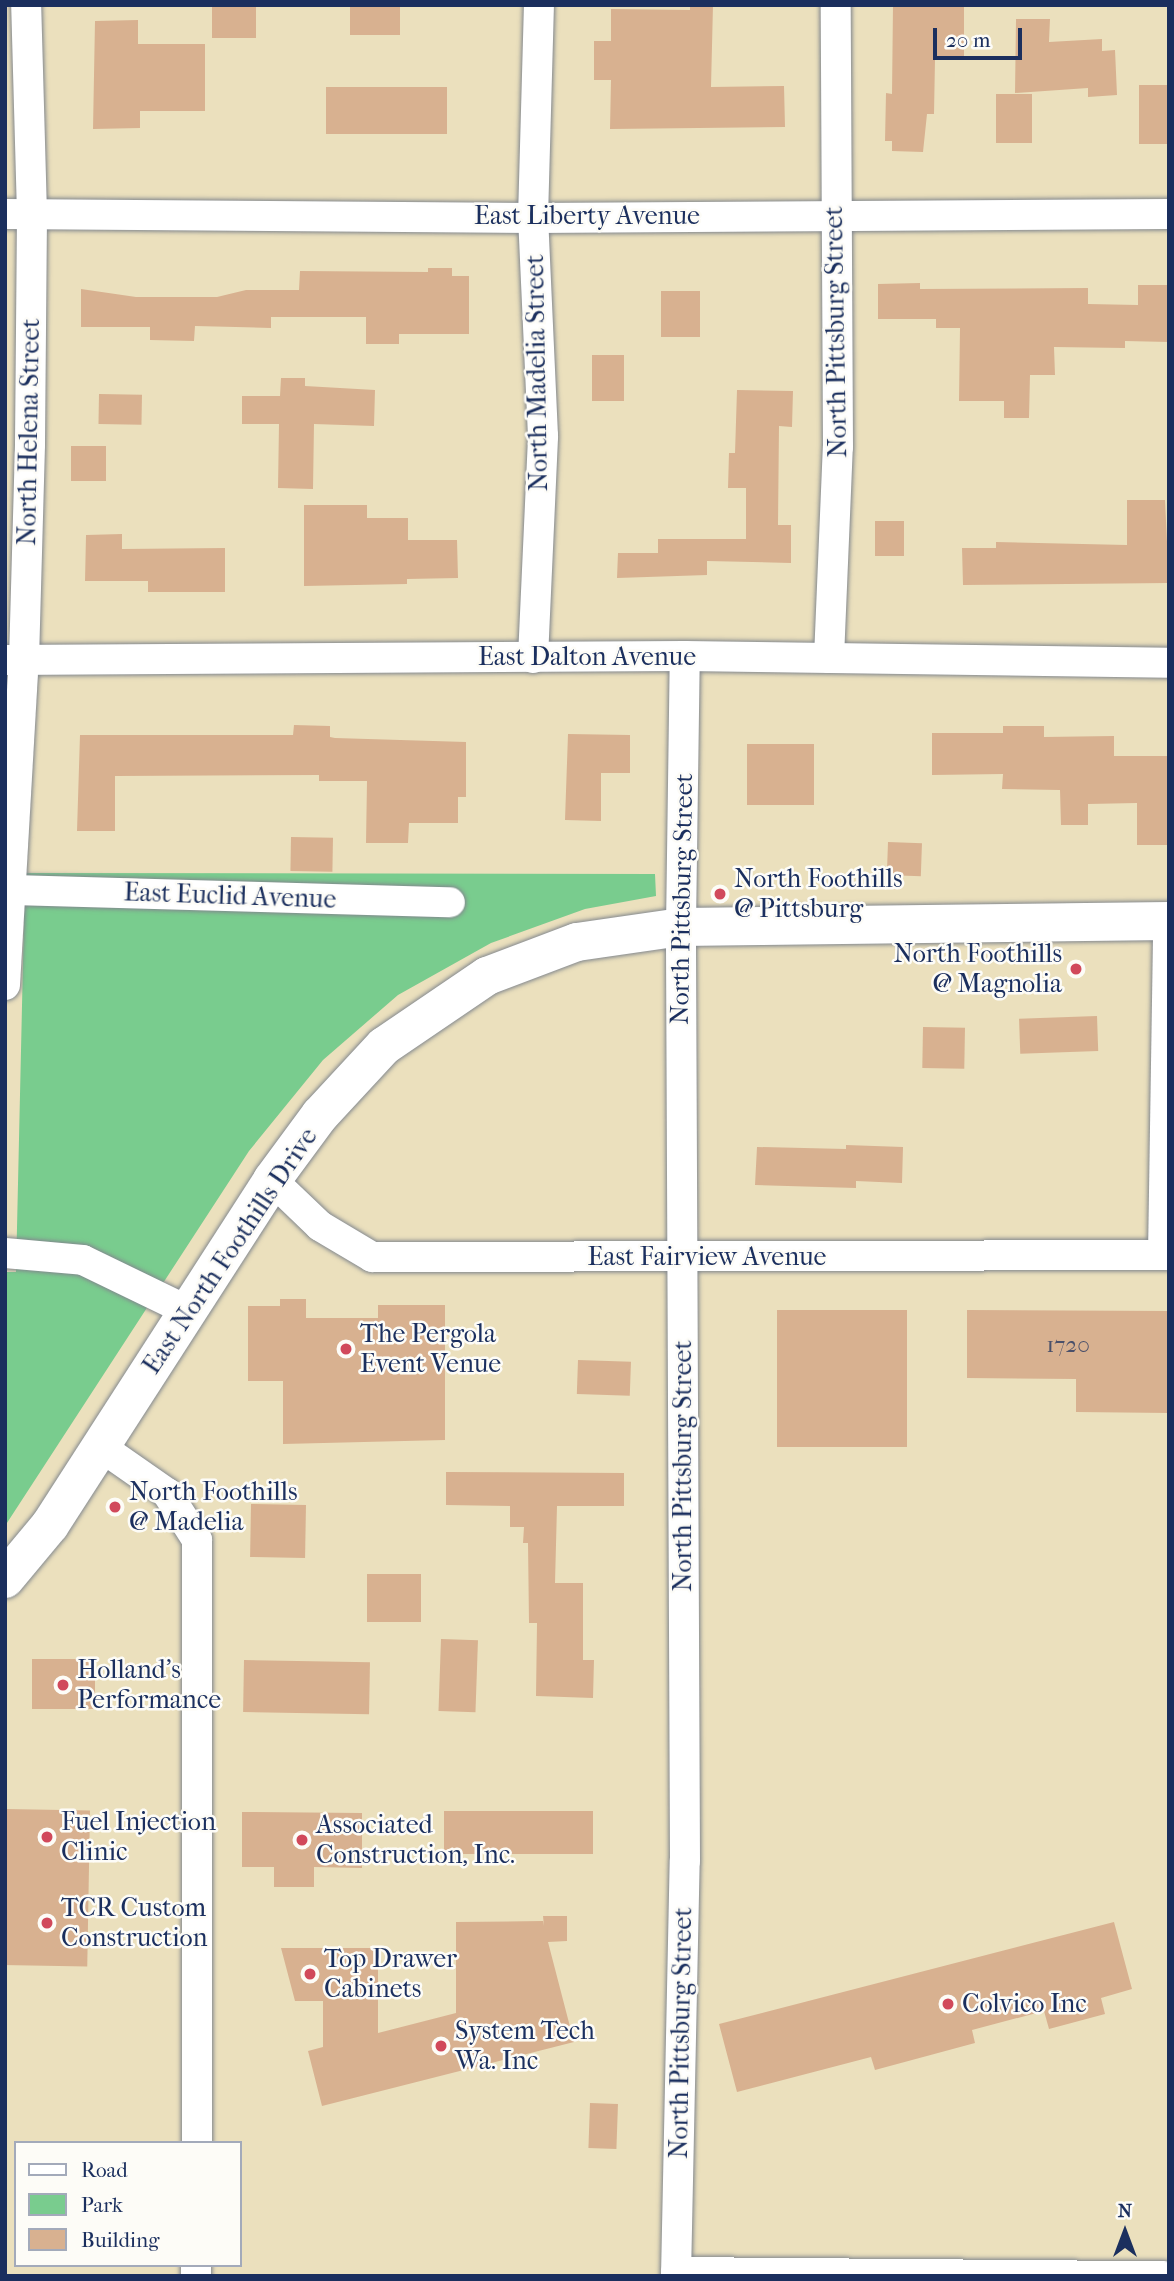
<!DOCTYPE html>
<html>
<head>
<meta charset="utf-8">
<style>
  body { margin:0 }
  #map { position:relative; width:1174px; height:2281px; overflow:hidden; background:#ebe0bd; font-family:"IM FELL French Canon",serif }
  div>[style] { position:absolute }
  [style*='--x'] { left:calc(var(--x)*1px); top:calc(var(--y)*1px); width:calc(var(--w)*1px); rotate:calc(var(--a)*1deg) }
  .green>* { inset:0; background:#79cc8e }
  .building>* { inset:0; background:#d8b190; transform-origin:0 0 }
  .roads { filter:drop-shadow(0 0 2px #83888e) drop-shadow(0 0 2px #83888e) }
  .street>* { height:30px; margin:-15px; padding:0 15px; transform-origin:15px; border-radius:15px; background:#fff }
  .secondary>* { height:38px; margin:-19px; padding:0 19px; transform-origin:19px; border-radius:19px; background:#fff }
  .dots>* { width:19px; height:19px; translate:-50% -50%; box-sizing:border-box; border:4px solid #fdfcf7; border-radius:50% }
  span { translate:-50% -50%; white-space:nowrap; text-align:center; line-height:1.15; -webkit-text-stroke:5px #fdfcf7; paint-order:stroke }
  .number-label { font-size:23px; color:#4a506a }
  .number-label span { -webkit-text-stroke-width:0 }
  .street-label { font-size:26px; color:#1b2f5e }
  .poi-label { font-size:26px; color:#1b2f5e }
  .left { translate:0 -50%; text-align:left }
  .right { translate:-100% -50%; text-align:right }
  .frame { position:absolute; inset:0; border:7px solid #1b2f5e; pointer-events:none }
  .legend { position:absolute; left:14px; top:2141px; width:228px; height:126px; box-sizing:border-box; background:#fdfcf7; border:2px solid #a3aaba; margin:0; padding:9px 12px; list-style:none; font-size:21px; color:#1b2f5e }
  .legend li { display:flex; align-items:center; gap:14px; height:35px }
  .legend b { width:35px; border:2px solid #a3aaba }
  .north { position:absolute; left:1090px; top:2197px; width:70px; height:70px; -webkit-text-stroke:5px #fdfcf7; paint-order:stroke; rotate:0deg; font-size:19px; font-weight:700; line-height:28px; text-align:center; color:#1b2f5e }
  .north::after { content:''; display:block; margin:auto; width:24px; height:32px; background:#1b2f5e; clip-path:polygon(50% 0,100% 100%,50% 72%,0 100%) }
  .scale { position:absolute; left:933px; top:28px; width:89px; height:32px; box-sizing:border-box; border:4px solid #1b2f5e; border-top:0; padding-left:9px; font-size:21px; line-height:24px; white-space:nowrap; color:#1b2f5e; -webkit-text-stroke:5px #fdfcf7; paint-order:stroke }
</style>
</head>
<body>
<div id="map">
  <div class="green">
    <i style="clip-path:polygon(25px 873px,655px 874px,656px 896px,585px 909px,491px 943px,398px 995px,323px 1060px,249px 1151px,5px 1526px,5px 1272px,16px 1272px)"></i>
  </div>
  <div class="building">
    <i style="left:212px;top:5px;width:44px;height:33px"></i>
    <i style="left:350px;top:5px;width:50px;height:30px"></i>
    <i style="clip-path:polygon(690px 5px,713px 5px,711px 87px,784px 86px,785px 127px,610px 129px,611px 80px,594px 80px,594px 41px,611px 41px,611px 9px,690px 10px)"></i>
    <i style="clip-path:polygon(893px 5px,964px 5px,964px 60px,935px 60px,934px 114px,927px 114px,923px 152px,892px 151px,892px 141px,885px 141px,886px 93px,892px 94px)"></i>
    <i style="clip-path:polygon(1016px 19px,1050px 19px,1049px 42px,1102px 39px,1102px 51px,1115px 50px,1117px 95px,1088px 97px,1088px 88px,1015px 93px)"></i>
    <i style="clip-path:polygon(138px 20px,138px 44px,205px 44px,205px 111px,140px 111px,140px 128px,93px 129px,95px 21px)"></i>
    <i style="left:1139px;top:85px;width:30px;height:59px"></i>
    <i style="left:326px;top:87px;width:121px;height:47px"></i>
    <i style="left:996px;top:94px;width:36px;height:49px"></i>
    <i style="clip-path:polygon(428px 268px,452px 268px,452px 276px,469px 276px,469px 334px,399px 334px,399px 344px,366px 344px,366px 317px,271px 317px,271px 328px,195px 326px,194px 341px,150px 340px,150px 327px,81px 327px,81px 289px,136px 297px,217px 297px,246px 290px,299px 290px,300px 271px,428px 272px)"></i>
    <i style="clip-path:polygon(920px 283px,920px 289px,1088px 288px,1088px 304px,1138px 305px,1138px 285px,1169px 285px,1169px 342px,1125px 341px,1125px 348px,1054px 347px,1055px 375px,1030px 375px,1029px 418px,1004px 418px,1004px 401px,959px 401px,960px 328px,936px 328px,936px 319px,878px 319px,878px 284px)"></i>
    <i style="left:661px;top:291px;width:39px;height:46px"></i>
    <i style="left:592px;top:355px;width:32px;height:46px"></i>
    <i style="clip-path:polygon(281px 378px,305px 378px,305px 386px,375px 390px,374px 426px,314px 424px,313px 489px,278px 488px,279px 424px,242px 424px,242px 396px,280px 396px)"></i>
    <i style="clip-path:polygon(737px 390px,793px 391px,792px 427px,779px 426px,778px 525px,791px 525px,791px 563px,707px 561px,707px 575px,617px 578px,618px 553px,658px 553px,658px 539px,746px 539px,746px 488px,728px 488px,729px 453px,735px 453px)"></i>
    <i style="left:99px;top:394px;width:43px;height:30px;rotate:1deg"></i>
    <i style="left:71px;top:446px;width:35px;height:35px"></i>
    <i style="clip-path:polygon(1127px 500px,1165px 500px,1169px 583px,963px 585px,962px 548px,996px 548px,996px 542px,1127px 545px)"></i>
    <i style="clip-path:polygon(304px 505px,367px 505px,367px 518px,408px 518px,408px 540px,457px 540px,458px 578px,407px 579px,407px 584px,304px 586px)"></i>
    <i style="left:875px;top:521px;width:29px;height:35px"></i>
    <i style="clip-path:polygon(122px 534px,122px 549px,225px 548px,225px 592px,148px 592px,148px 581px,85px 581px,86px 535px)"></i>
    <i style="clip-path:polygon(294px 725px,330px 726px,330px 737px,335px 738px,466px 742px,466px 797px,458px 797px,458px 823px,409px 823px,408px 843px,366px 843px,367px 781px,319px 781px,319px 775px,115px 776px,115px 831px,77px 831px,80px 735px,293px 735px)"></i>
    <i style="clip-path:polygon(1003px 726px,1044px 726px,1044px 737px,1114px 736px,1114px 756px,1169px 756px,1169px 845px,1137px 845px,1137px 803px,1088px 804px,1088px 825px,1061px 825px,1060px 790px,1002px 789px,1003px 774px,932px 775px,932px 733px,1003px 733px)"></i>
    <i style="clip-path:polygon(568px 734px,630px 735px,630px 773px,601px 773px,601px 821px,565px 820px)"></i>
    <i style="left:747px;top:744px;width:67px;height:61px"></i>
    <i style="left:291px;top:837px;width:42px;height:34px;rotate:1deg"></i>
    <i style="left:888px;top:842px;width:34px;height:33px;rotate:2deg"></i>
    <i style="left:1097px;top:1016px;width:35px;height:78px;rotate:88deg"></i>
    <i style="left:923px;top:1027px;width:42px;height:41px;rotate:1deg"></i>
    <i style="clip-path:polygon(846px 1145px,903px 1147px,902px 1183px,856px 1181px,856px 1188px,755px 1185px,757px 1147px,846px 1149px)"></i>
    <i style="clip-path:polygon(280px 1299px,306px 1299px,306px 1318px,378px 1318px,378px 1305px,445px 1305px,445px 1440px,283px 1444px,283px 1381px,248px 1381px,248px 1306px,280px 1306px)"></i>
    <i style="left:777px;top:1310px;width:130px;height:137px"></i>
    <i style="clip-path:polygon(967px 1310px,1169px 1311px,1169px 1413px,1076px 1412px,1076px 1379px,967px 1378px)"></i>
    <i style="left:578px;top:1360px;width:53px;height:34px;rotate:2deg"></i>
    <i style="clip-path:polygon(446px 1472px,624px 1473px,624px 1506px,557px 1506px,555px 1583px,583px 1583px,583px 1660px,594px 1660px,593px 1698px,536px 1696px,537px 1623px,529px 1623px,528px 1543px,523px 1543px,524px 1527px,510px 1527px,510px 1506px,446px 1505px)"></i>
    <i style="left:251px;top:1504px;width:55px;height:53px;rotate:1deg"></i>
    <i style="left:367px;top:1574px;width:54px;height:48px"></i>
    <i style="left:441px;top:1639px;width:37px;height:72px;rotate:2deg"></i>
    <i style="left:95px;top:1659px;width:50px;height:63px;rotate:90deg"></i>
    <i style="left:244px;top:1660px;width:126px;height:52px;rotate:1deg"></i>
    <i style="left:5px;top:1809px;width:85px;height:156px;rotate:1deg"></i>
    <i style="left:444px;top:1811px;width:149px;height:43px"></i>
    <i style="clip-path:polygon(242px 1812px,362px 1813px,362px 1868px,314px 1867px,314px 1887px,274px 1887px,274px 1867px,242px 1867px)"></i>
    <i style="clip-path:polygon(543px 1916px,567px 1916px,567px 1941px,548px 1942px,574px 2042px,322px 2106px,308px 2051px,323px 2047px,323px 2001px,295px 2001px,281px 1948px,378px 1948px,378px 2033px,456px 2013px,456px 1922px,543px 1921px,544px 1926px)"></i>
    <i style="clip-path:polygon(1114px 1922px,1132px 1989px,1101px 1998px,1105px 2014px,1049px 2029px,1044px 2011px,972px 2030px,975px 2043px,875px 2070px,871px 2057px,737px 2092px,719px 2024px)"></i>
    <i style="left:590px;top:2103px;width:28px;height:45px;rotate:2deg"></i>
  </div>
  <div class="roads">
    <div class="street">
      <i style="--x:5;--y:214;--w:528;--a:0.43"></i>
      <i style="--x:533;--y:218;--w:636;--a:-0.36"></i>
      <i style="--x:533;--y:658;--w:222;--a:-87.4"></i>
      <i style="--x:543;--y:436;--w:218;--a:-92.6"></i>
      <i style="--x:533;--y:218;--w:213;--a:-88.4"></i>
      <i style="--x:829;--y:658;--w:211;--a:-87.6"></i>
      <i style="--x:838;--y:447;--w:442;--a:-90.3"></i>
      <i style="--x:5;--y:660;--w:680;--a:-0.34"></i>
      <i style="--x:685;--y:656;--w:484;--a:0.8"></i>
      <i style="--x:10;--y:890;--w:440;--a:1.6"></i>
      <i style="--x:5;--y:985;--w:326;--a:-86.7"></i>
      <i style="--x:24;--y:660;--w:216;--a:-88.4"></i>
      <i style="--x:30;--y:444;--w:230;--a:-89.5"></i>
      <i style="--x:32;--y:214;--w:209;--a:-91.6"></i>
      <i style="--x:272;--y:1180;--w:66;--a:43.8"></i>
      <i style="--x:320;--y:1226;--w:61;--a:30.8"></i>
      <i style="--x:372;--y:1257;--w:797;--a:-0.14"></i>
      <i style="--x:5;--y:1253;--w:78;--a:5.1"></i>
      <i style="--x:83;--y:1260;--w:117;--a:25.9"></i>
      <i style="--x:1163;--y:1255;--w:334;--a:-89.1"></i>
      <i style="--x:101;--y:1447;--w:80;--a:34.9"></i>
      <i style="--x:167;--y:1493;--w:56;--a:57.4"></i>
      <i style="--x:197;--y:1540;--w:603;--a:90"></i>
      <i style="--x:676;--y:2272;--w:488;--a:0.5"></i>
      <i style="--x:196;--y:2276;--w:11;--a:-90"></i>
      <i style="--x:676;--y:2276;--w:415;--a:-88.8"></i>
      <i style="--x:685;--y:1861;--w:934;--a:-90.25"></i>
      <i style="--x:681;--y:927;--w:271;--a:-89.2"></i>
    </div>
    <div class="secondary">
      <i style="--x:5;--y:1579;--w:70;--a:-50.2"></i>
      <i style="--x:50;--y:1525;--w:410;--a:-57.2"></i>
      <i style="--x:272;--y:1180;--w:81;--a:-53.6"></i>
      <i style="--x:320;--y:1115;--w:94;--a:-47.2"></i>
      <i style="--x:384;--y:1046;--w:125;--a:-34.2"></i>
      <i style="--x:487;--y:976;--w:96;--a:-20.7"></i>
      <i style="--x:577;--y:942;--w:105;--a:-8.2"></i>
      <i style="--x:681;--y:927;--w:488;--a:-0.7"></i>
    </div>
  </div>
  <div class="dots">
    <i style="left:720px;top:894px;background:#d1495b"></i>
    <i style="left:1076px;top:969px;background:#d1495b"></i>
    <i style="left:346px;top:1349px;background:#d1495b"></i>
    <i style="left:115px;top:1507px;background:#d1495b"></i>
    <i style="left:63px;top:1685px;background:#d1495b"></i>
    <i style="left:47px;top:1837px;background:#d1495b"></i>
    <i style="left:302px;top:1840px;background:#d1495b"></i>
    <i style="left:47px;top:1923px;background:#d1495b"></i>
    <i style="left:310px;top:1974px;background:#d1495b"></i>
    <i style="left:948px;top:2004px;background:#d1495b"></i>
    <i style="left:441px;top:2046px;background:#d1495b"></i>
  </div>
  <div class="number-label">
    <span style="left:1068px;top:1345px">1720</span>
  </div>
  <div class="street-label">
    <span style="left:587px;top:216px">East Liberty Avenue</span>
    <span style="left:836px;top:332px;rotate:-91deg">North Pittsburg Street</span>
    <span style="left:537px;top:373px;rotate:-91deg">North Madelia Street</span>
    <span style="left:29px;top:432px;rotate:-89deg">North Helena Street</span>
    <span style="left:587px;top:657px">East Dalton Avenue</span>
    <span style="left:230px;top:896px;rotate:2deg">East Euclid Avenue</span>
    <span style="left:682px;top:899px;rotate:-89deg">North Pittsburg Street</span>
    <span style="left:230px;top:1251px;rotate:-56deg">East North Foothills Drive</span>
    <span style="left:707px;top:1257px">East Fairview Avenue</span>
    <span style="left:683px;top:1466px;rotate:-90deg">North Pittsburg Street</span>
    <span style="left:681px;top:2033px;rotate:-89deg">North Pittsburg Street</span>
  </div>
  <div class="poi-label">
    <span class="left" style="left:734px;top:894px">North Foothills<br>@ Pittsburg</span>
    <span class="right" style="left:1062px;top:969px">North Foothills<br>@ Magnolia</span>
    <span class="left" style="left:360px;top:1349px">The Pergola<br>Event Venue</span>
    <span class="left" style="left:129px;top:1507px">North Foothills<br>@ Madelia</span>
    <span class="left" style="left:77px;top:1685px">Holland's<br>Performance</span>
    <span class="left" style="left:61px;top:1837px">Fuel Injection<br>Clinic</span>
    <span class="left" style="left:316px;top:1840px">Associated<br>Construction, Inc.</span>
    <span class="left" style="left:61px;top:1923px">TCR Custom<br>Construction</span>
    <span class="left" style="left:324px;top:1974px">Top Drawer<br>Cabinets</span>
    <span class="left" style="left:962px;top:2004px">Colvico Inc</span>
    <span class="left" style="left:455px;top:2046px">System Tech<br>Wa. Inc</span>
  </div>
  <div class="frame"></div>
  <ul class="legend">
  <li><b style="height:9px;background:#fff"></b>Road</li>
  <li><b style="height:19px;background:#79cc8e"></b>Park</li>
  <li><b style="height:19px;background:#d8b190"></b>Building</li>
  </ul>
  <div class="north">N</div>
  <div class="scale">20 m</div>
</div>
</body>
</html>
